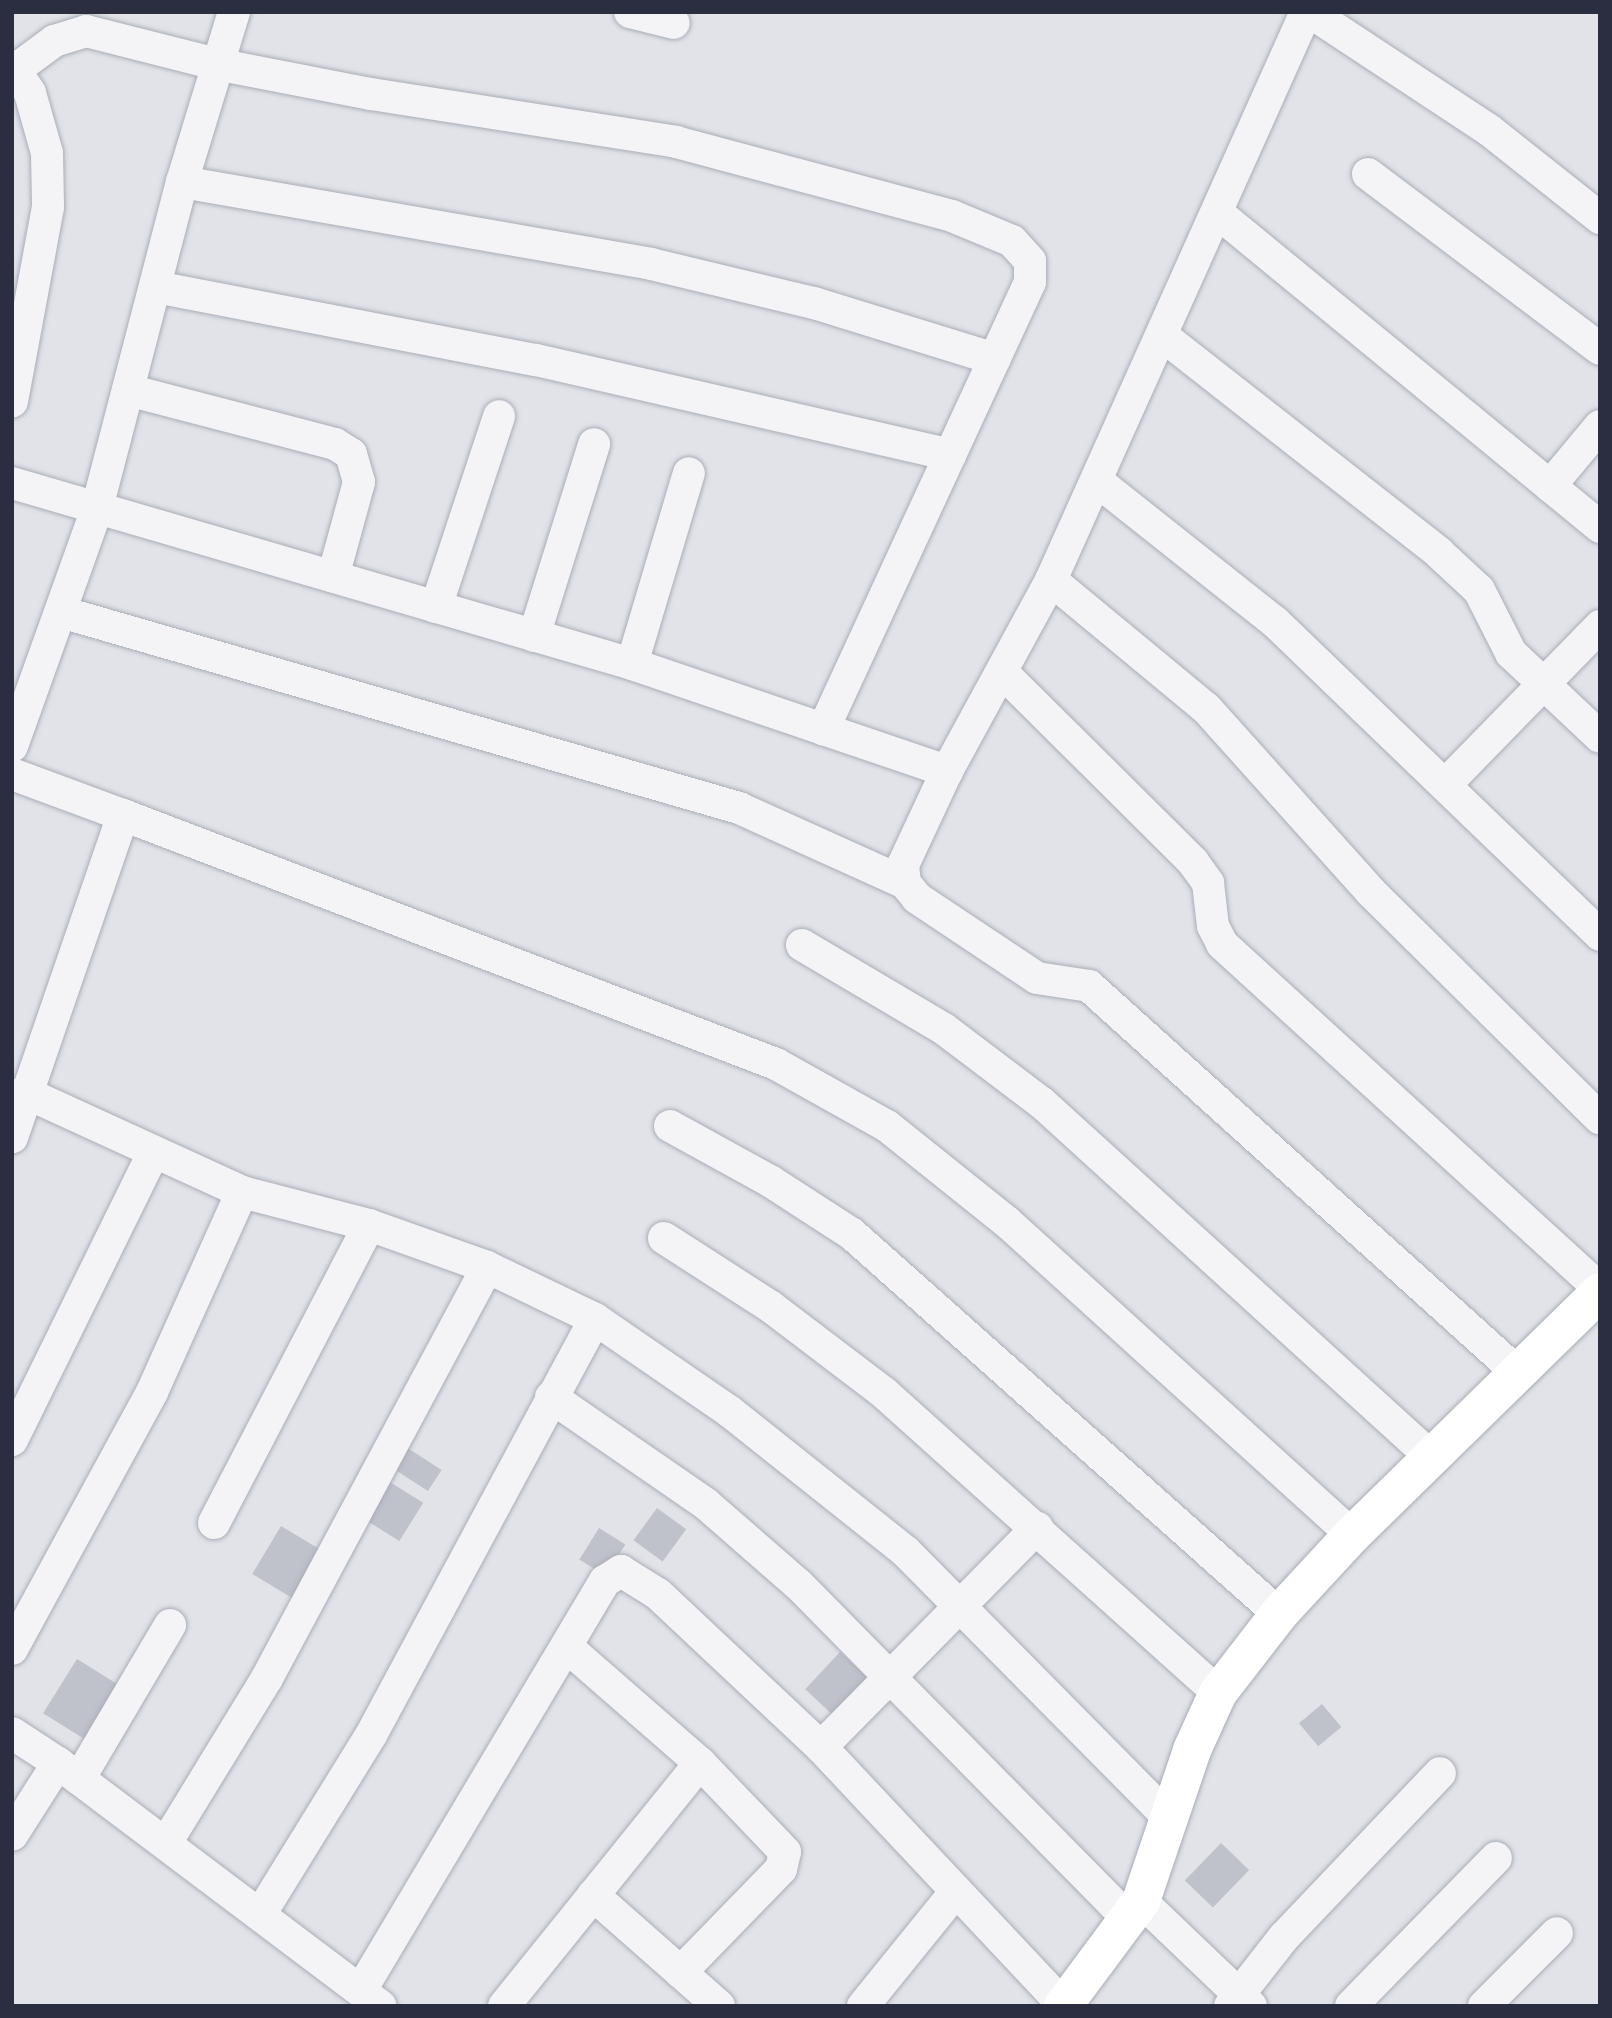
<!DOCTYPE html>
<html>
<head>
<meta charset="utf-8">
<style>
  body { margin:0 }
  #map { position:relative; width:1612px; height:2018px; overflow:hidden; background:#e1e3e9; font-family:"Varela Round",sans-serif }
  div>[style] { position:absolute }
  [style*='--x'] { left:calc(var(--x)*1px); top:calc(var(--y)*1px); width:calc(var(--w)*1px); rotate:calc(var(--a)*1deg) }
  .building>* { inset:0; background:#bfc1cb; transform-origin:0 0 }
  .roads { filter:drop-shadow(0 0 2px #aaadb6) drop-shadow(0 0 2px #aaadb6) }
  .street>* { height:32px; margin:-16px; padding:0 16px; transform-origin:16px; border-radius:16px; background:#f4f4f7 }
  .secondary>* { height:38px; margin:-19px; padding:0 19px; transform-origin:19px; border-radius:19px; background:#fff }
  span { translate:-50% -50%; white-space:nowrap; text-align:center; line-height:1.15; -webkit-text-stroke:7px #f1f2f6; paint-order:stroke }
  .frame { position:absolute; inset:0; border:14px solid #2a2e40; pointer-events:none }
</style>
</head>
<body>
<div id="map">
  <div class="building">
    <i style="left:403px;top:1445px;width:46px;height:25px;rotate:33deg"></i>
    <i style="left:385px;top:1479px;width:45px;height:45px;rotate:32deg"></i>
    <i style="left:657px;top:1508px;width:36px;height:40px;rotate:36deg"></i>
    <i style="left:281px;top:1526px;width:54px;height:56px;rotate:31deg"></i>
    <i style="left:599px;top:1528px;width:31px;height:37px;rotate:32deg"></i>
    <i style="left:840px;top:1652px;width:41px;height:51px;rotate:43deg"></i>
    <i style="left:77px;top:1659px;width:60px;height:64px;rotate:32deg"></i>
    <i style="left:1322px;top:1704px;width:30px;height:30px;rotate:50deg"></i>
    <i style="left:1221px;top:1843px;width:39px;height:52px;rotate:44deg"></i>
  </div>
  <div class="roads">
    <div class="street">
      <i style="--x:630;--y:12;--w:45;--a:14"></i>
      <i style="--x:1310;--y:12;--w:214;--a:33.4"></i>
      <i style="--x:1489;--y:130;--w:142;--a:38.4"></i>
      <i style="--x:12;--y:66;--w:32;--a:56"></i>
      <i style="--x:30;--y:93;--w:62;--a:74.2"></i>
      <i style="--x:47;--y:153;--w:54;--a:88.9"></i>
      <i style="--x:48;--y:207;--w:198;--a:100.5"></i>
      <i style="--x:15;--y:70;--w:49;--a:-36.6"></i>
      <i style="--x:54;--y:41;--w:34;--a:-17"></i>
      <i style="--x:86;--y:31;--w:134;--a:14.2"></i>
      <i style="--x:216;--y:64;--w:158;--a:11"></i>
      <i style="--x:371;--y:94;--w:309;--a:8.9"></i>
      <i style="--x:676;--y:142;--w:286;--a:15"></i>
      <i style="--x:952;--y:216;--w:65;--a:22.6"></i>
      <i style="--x:1012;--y:241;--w:27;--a:48"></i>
      <i style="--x:1030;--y:261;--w:21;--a:90"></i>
      <i style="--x:1030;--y:282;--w:493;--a:114.8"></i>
      <i style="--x:1368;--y:174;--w:291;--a:37"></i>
      <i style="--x:182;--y:182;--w:476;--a:9.9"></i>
      <i style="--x:651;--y:264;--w:168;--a:13.5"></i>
      <i style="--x:814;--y:303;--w:189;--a:17.2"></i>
      <i style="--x:1219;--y:214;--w:493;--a:39.4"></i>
      <i style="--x:156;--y:287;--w:387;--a:10.9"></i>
      <i style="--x:536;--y:360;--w:425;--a:12.9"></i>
      <i style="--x:1164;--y:337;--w:350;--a:38.1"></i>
      <i style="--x:1439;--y:553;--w:54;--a:42.8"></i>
      <i style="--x:1479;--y:590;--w:71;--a:63.1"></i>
      <i style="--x:1511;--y:653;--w:122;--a:43.3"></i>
      <i style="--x:128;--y:390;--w:214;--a:14.6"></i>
      <i style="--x:335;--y:444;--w:19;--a:32"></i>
      <i style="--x:351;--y:454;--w:29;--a:74"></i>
      <i style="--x:359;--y:482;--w:98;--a:105.3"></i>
      <i style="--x:1097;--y:481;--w:227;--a:38.4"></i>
      <i style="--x:1275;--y:622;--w:451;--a:43.9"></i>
      <i style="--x:12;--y:483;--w:646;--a:16.27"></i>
      <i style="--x:632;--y:664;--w:333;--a:18.8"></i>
      <i style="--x:947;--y:771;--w:217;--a:-61.4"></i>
      <i style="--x:1051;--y:580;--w:623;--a:-65.82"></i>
      <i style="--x:1550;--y:486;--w:78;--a:-50.2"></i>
      <i style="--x:1051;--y:580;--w:201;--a:39.6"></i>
      <i style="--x:1206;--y:708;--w:247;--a:48.1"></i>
      <i style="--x:1371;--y:892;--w:322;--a:44.7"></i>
      <i style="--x:436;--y:607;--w:201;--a:-71.7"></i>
      <i style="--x:61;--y:612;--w:706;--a:16.12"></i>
      <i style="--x:739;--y:808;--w:182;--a:24.3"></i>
      <i style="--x:534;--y:636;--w:201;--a:-72.6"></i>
      <i style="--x:632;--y:664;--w:199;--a:-73.4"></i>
      <i style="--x:1003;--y:673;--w:268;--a:44.8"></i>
      <i style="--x:1193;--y:862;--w:26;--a:54"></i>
      <i style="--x:1208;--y:883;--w:43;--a:83.4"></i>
      <i style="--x:1213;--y:926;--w:20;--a:63"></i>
      <i style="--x:1222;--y:944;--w:512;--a:42.39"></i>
      <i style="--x:12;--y:746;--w:253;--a:-70.3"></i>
      <i style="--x:97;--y:508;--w:337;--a:-75.4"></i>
      <i style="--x:182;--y:182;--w:178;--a:-73"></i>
      <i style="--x:947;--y:771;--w:104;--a:115.1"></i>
      <i style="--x:903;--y:865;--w:18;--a:84"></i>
      <i style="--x:905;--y:883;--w:19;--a:51"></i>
      <i style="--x:917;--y:898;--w:144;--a:33.7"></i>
      <i style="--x:1037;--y:978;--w:53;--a:8.7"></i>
      <i style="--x:1089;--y:986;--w:576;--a:42.05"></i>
      <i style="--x:12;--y:774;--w:118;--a:20.3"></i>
      <i style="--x:123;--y:815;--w:341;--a:109"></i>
      <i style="--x:1445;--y:785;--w:222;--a:-45.7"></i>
      <i style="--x:123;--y:815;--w:699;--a:20.87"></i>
      <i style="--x:776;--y:1064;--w:127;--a:29.2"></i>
      <i style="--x:887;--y:1126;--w:154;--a:38.7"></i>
      <i style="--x:1007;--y:1222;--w:466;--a:42.2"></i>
      <i style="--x:802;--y:945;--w:165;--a:30.6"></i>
      <i style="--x:944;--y:1029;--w:123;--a:37.1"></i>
      <i style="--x:1042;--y:1103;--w:523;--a:42.29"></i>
      <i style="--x:24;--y:1092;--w:240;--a:24.6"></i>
      <i style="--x:242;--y:1192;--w:131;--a:14.6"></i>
      <i style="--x:369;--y:1225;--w:125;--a:19.6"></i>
      <i style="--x:487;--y:1267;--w:120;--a:25.7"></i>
      <i style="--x:595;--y:1319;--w:163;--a:34.5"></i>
      <i style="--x:729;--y:1411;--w:226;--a:38.5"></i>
      <i style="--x:906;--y:1552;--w:375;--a:45.3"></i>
      <i style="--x:670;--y:1126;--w:114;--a:28.8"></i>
      <i style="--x:770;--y:1181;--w:98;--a:32.9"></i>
      <i style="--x:852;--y:1234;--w:572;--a:41.67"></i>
      <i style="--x:664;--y:1238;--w:127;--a:32.8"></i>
      <i style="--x:771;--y:1307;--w:141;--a:37.2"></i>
      <i style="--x:883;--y:1392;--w:450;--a:41.9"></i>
      <i style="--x:551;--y:1397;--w:188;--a:34.6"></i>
      <i style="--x:706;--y:1504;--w:123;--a:41.1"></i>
      <i style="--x:799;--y:1585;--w:470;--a:45.4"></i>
      <i style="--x:12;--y:1440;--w:320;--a:-63.8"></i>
      <i style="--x:214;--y:1523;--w:336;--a:-62.5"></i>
      <i style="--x:567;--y:1647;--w:176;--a:41.1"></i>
      <i style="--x:700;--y:1763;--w:123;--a:46.3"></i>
      <i style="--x:785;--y:1852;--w:17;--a:103"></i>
      <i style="--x:781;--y:1869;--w:144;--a:134.2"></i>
      <i style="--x:12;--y:1649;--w:293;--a:-61.4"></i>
      <i style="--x:152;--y:1392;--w:219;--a:-65.8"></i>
      <i style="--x:12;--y:1733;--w:55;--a:33.1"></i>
      <i style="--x:58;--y:1763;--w:85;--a:122.6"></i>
      <i style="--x:821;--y:1747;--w:308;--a:-45.4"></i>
      <i style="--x:58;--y:1763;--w:404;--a:37"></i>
      <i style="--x:79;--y:1779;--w:179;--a:-59.4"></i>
      <i style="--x:166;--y:1843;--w:193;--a:-58.5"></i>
      <i style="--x:267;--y:1678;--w:466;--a:-61.8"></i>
      <i style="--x:593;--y:1895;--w:168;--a:41.4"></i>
      <i style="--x:1141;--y:1901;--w:152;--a:43.7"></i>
      <i style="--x:261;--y:1913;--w:209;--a:-58.3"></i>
      <i style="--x:371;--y:1735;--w:472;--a:-61.7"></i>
      <i style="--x:361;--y:1990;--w:476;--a:-59.2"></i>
      <i style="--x:605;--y:1581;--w:19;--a:-32"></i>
      <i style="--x:621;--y:1571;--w:44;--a:31.9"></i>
      <i style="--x:658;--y:1594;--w:224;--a:43.2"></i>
      <i style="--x:821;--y:1747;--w:354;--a:46.8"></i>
      <i style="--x:504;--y:2006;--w:312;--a:-51.1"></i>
      <i style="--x:863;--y:2006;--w:148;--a:-51"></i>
      <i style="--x:1230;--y:2006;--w:88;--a:-52"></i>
      <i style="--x:1284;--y:1937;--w:226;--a:-46.4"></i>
      <i style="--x:1351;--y:2006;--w:207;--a:-45.6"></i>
      <i style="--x:1484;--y:2006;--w:103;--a:-45"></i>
    </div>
    <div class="secondary">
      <i style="--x:1063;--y:2006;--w:131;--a:-53.4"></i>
      <i style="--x:1141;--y:1901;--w:159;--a:-71.3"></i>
      <i style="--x:1192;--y:1750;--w:63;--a:-65.5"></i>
      <i style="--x:1218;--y:1693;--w:100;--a:-52.3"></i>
      <i style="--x:1279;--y:1614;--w:108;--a:-47.3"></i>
      <i style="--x:1352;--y:1535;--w:347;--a:-44.4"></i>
    </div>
  </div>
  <div class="frame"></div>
</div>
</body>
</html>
